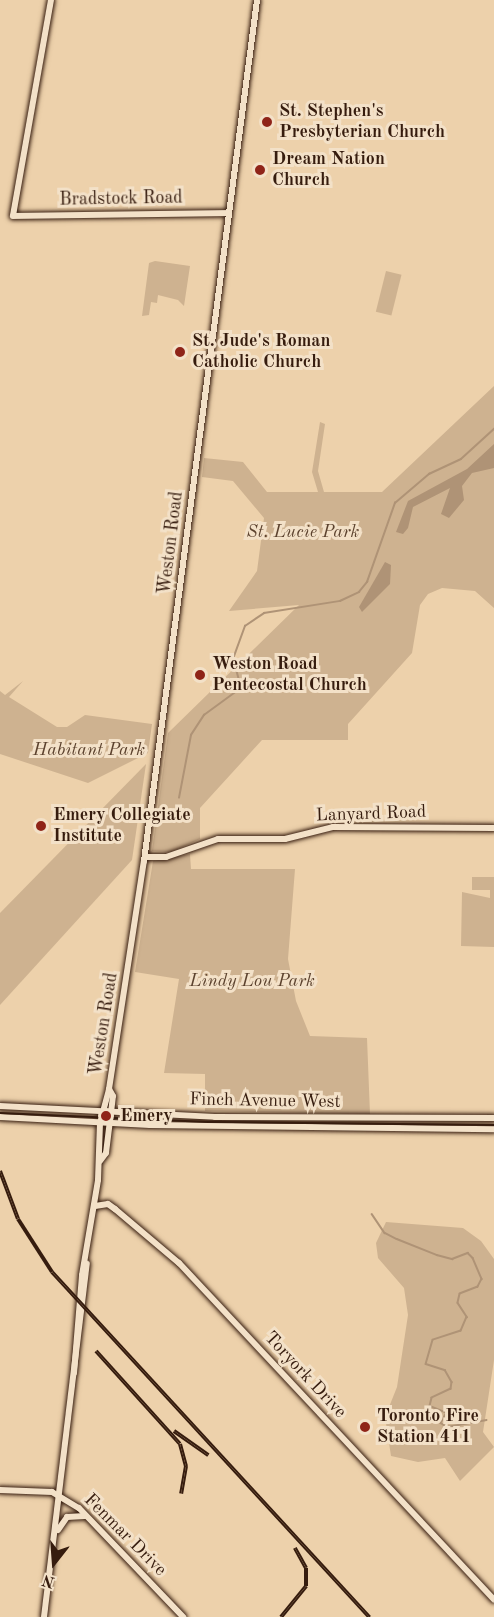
<!DOCTYPE html>
<html>
<head>
<meta charset="utf-8">
<style>
  body { margin:0 }
  #map { position:relative; width:494px; height:1617px; overflow:hidden; background:#edd1ab; font-family:"Old Standard TT",serif }
  div>[style] { position:absolute }
  [style*='--x'] { left:calc(var(--x)*1px); top:calc(var(--y)*1px); width:calc(var(--w)*1px); rotate:calc(var(--a)*1deg) }
  .green>* { inset:0; background:#ceb290; transform-origin:0 0 }
  .water>* { inset:0; background:#af9376 }
  .stream>* { height:1.5px; margin:-0.75px; padding:0 0.75px; transform-origin:0.75px; border-radius:0.75px; background:#af9376 }
  .roads { filter:drop-shadow(0 0 2px #361c0e) drop-shadow(0 0 2px #361c0e) }
  .secondary>* { height:6px; margin:-3px; padding:0 3px; transform-origin:3px; border-radius:3px; background:#f3e1c8 }
  .tram>* { height:1.5px; margin:-0.75px; padding:0 0.75px; transform-origin:0.75px; border-radius:0.75px; background:#361c0e }
  .rail>* { height:4px; margin-top:-2px; transform-origin:0; background:repeating-linear-gradient(90deg,#f3e1c8 0 4.5px,#361c0e 0 9px); box-sizing:border-box; border-block:2px solid #361c0e }
  .dots>* { width:16px; height:16px; translate:-50% -50%; box-sizing:border-box; border:3px solid #f3e1c8; border-radius:50% }
  span { translate:-50% -50%; white-space:nowrap; text-align:center; line-height:1.15; -webkit-text-stroke:6px #f3e1c8; paint-order:stroke }
  .poi-label { font-size:18px; color:#361c0e; font-weight:700 }
  .left { translate:0 -50%; text-align:left }
  .street-label { font-size:18px; color:#361c0e }
  .park-label { font-size:18px; color:#5c422e; font-style:italic }
  .north { position:absolute; left:24px; top:1533px; width:60px; height:60px; -webkit-text-stroke:4px #f3e1c8; paint-order:stroke; rotate:197deg; font-size:16px; font-weight:700; line-height:24px; text-align:center; color:#361c0e }
  .north::after { content:''; display:block; margin:auto; width:21px; height:27px; background:#361c0e; clip-path:polygon(50% 0,100% 100%,50% 72%,0 100%) }
</style>
</head>
<body>
<div id="map">
  <div class="green">
    <i style="clip-path:polygon(155px 261px,190px 266px,184px 306px,178px 300px,158px 295px,157px 303px,151px 302px,149px 315px,142px 316px,149px 263px)"></i>
    <i style="left:386px;top:271px;width:16px;height:42px;rotate:14deg"></i>
    <i style="clip-path:polygon(494px 386px,494px 608px,475px 591px,442px 588px,428px 594px,420px 605px,412px 653px,348px 724px,348px 740px,262px 740px,200px 808px,200px 839px,171px 852px,152px 851px,168px 733px,299px 605px,229px 611px,257px 571px,264px 518px,233px 481px,202px 477px,204px 458px,243px 462px,267px 492px,318px 492px,312px 472px,320px 422px,325px 424px,318px 471px,324px 492px,382px 492px)"></i>
    <i style="clip-path:polygon(23px 681px,9px 697px,57px 727px,67px 727px,85px 715px,152px 724px,148px 753px,88px 783px,0 754px,0 691px,5px 695px)"></i>
    <i style="clip-path:polygon(146px 764px,132px 860px,0 1005px,0 913px)"></i>
    <i style="clip-path:polygon(190px 854px,191px 869px,295px 869px,288px 959px,296px 1001px,310px 1036px,367px 1038px,370px 1114px,205px 1111px,205px 1074px,164px 1073px,179px 979px,135px 972px,153px 861px)"></i>
    <i style="clip-path:polygon(472px 877px,494px 877px,494px 947px,461px 946px,462px 892px,490px 898px,490px 890px,472px 890px)"></i>
    <i style="clip-path:polygon(386px 1222px,463px 1228px,481px 1241px,494px 1259px,494px 1360px,483px 1432px,494px 1447px,460px 1481px,445px 1458px,418px 1462px,391px 1456px,385px 1417px,397px 1387px,408px 1315px,404px 1288px,378px 1258px,376px 1243px)"></i>
  </div>
  <div class="water">
    <i style="clip-path:polygon(494px 444px,494px 468px,472px 473px,462px 486px,464px 500px,449px 518px,441px 514px,450px 488px,413px 507px,408px 528px,403px 534px,396px 532px,408px 501px,467px 469px)"></i>
    <i style="clip-path:polygon(385px 562px,391px 565px,390px 584px,362px 612px,359px 607px)"></i>
  </div>
  <div class="stream">
    <i style="--x:179;--y:798;--w:64;--a:-79.2"></i>
    <i style="--x:191;--y:735;--w:24;--a:-57"></i>
    <i style="--x:204;--y:715;--w:46;--a:-36.1"></i>
    <i style="--x:241;--y:688;--w:30;--a:-105"></i>
    <i style="--x:233;--y:659;--w:35;--a:-70"></i>
    <i style="--x:245;--y:626;--w:23;--a:-34"></i>
    <i style="--x:264;--y:613;--w:77;--a:-9"></i>
    <i style="--x:340;--y:601;--w:21;--a:-25"></i>
    <i style="--x:359;--y:592;--w:13;--a:-51"></i>
    <i style="--x:367;--y:582;--w:84;--a:-70.5"></i>
    <i style="--x:395;--y:503;--w:45;--a:-40.5"></i>
    <i style="--x:429;--y:474;--w:35;--a:-25"></i>
    <i style="--x:461;--y:459;--w:45;--a:-42.3"></i>
    <i style="--x:372;--y:1214;--w:23;--a:56"></i>
    <i style="--x:385;--y:1233;--w:13;--a:27"></i>
    <i style="--x:397;--y:1239;--w:43;--a:21.8"></i>
    <i style="--x:437;--y:1255;--w:16;--a:15"></i>
    <i style="--x:452;--y:1259;--w:17;--a:-21"></i>
    <i style="--x:468;--y:1253;--w:7;--a:45"></i>
    <i style="--x:473;--y:1258;--w:23;--a:67"></i>
    <i style="--x:482;--y:1279;--w:9;--a:117"></i>
    <i style="--x:478;--y:1287;--w:19;--a:159"></i>
    <i style="--x:460;--y:1294;--w:9;--a:103"></i>
    <i style="--x:458;--y:1303;--w:17;--a:57"></i>
    <i style="--x:467;--y:1317;--w:15;--a:113"></i>
    <i style="--x:461;--y:1331;--w:29;--a:162"></i>
    <i style="--x:433;--y:1340;--w:25;--a:106"></i>
    <i style="--x:426;--y:1364;--w:20;--a:18"></i>
    <i style="--x:445;--y:1370;--w:14;--a:60"></i>
    <i style="--x:452;--y:1382;--w:7;--a:98"></i>
    <i style="--x:451;--y:1389;--w:21;--a:155"></i>
    <i style="--x:432;--y:1398;--w:8;--a:104"></i>
    <i style="--x:430;--y:1406;--w:18;--a:22"></i>
    <i style="--x:447;--y:1413;--w:12;--a:121"></i>
    <i style="--x:441;--y:1423;--w:7;--a:34"></i>
    <i style="--x:447;--y:1427;--w:40;--a:-10"></i>
  </div>
  <div class="roads">
    <div class="secondary">
      <i style="--x:51;--y:0;--w:219;--a:100"></i>
      <i style="--x:13;--y:216;--w:216;--a:-0.8"></i>
      <i style="--x:145;--y:857;--w:21;--a:0"></i>
      <i style="--x:166;--y:857;--w:55;--a:-19.1"></i>
      <i style="--x:218;--y:839;--w:67;--a:0"></i>
      <i style="--x:285;--y:839;--w:49;--a:-14"></i>
      <i style="--x:333;--y:827;--w:161;--a:0.4"></i>
      <i style="--x:0;--y:1106;--w:215;--a:2.9"></i>
      <i style="--x:215;--y:1117;--w:279;--a:0.2"></i>
      <i style="--x:0;--y:1117;--w:150;--a:3.1"></i>
      <i style="--x:150;--y:1125;--w:344;--a:0.7"></i>
      <i style="--x:100;--y:1161;--w:10;--a:-53"></i>
      <i style="--x:106;--y:1153;--w:57;--a:-83"></i>
      <i style="--x:113;--y:1096;--w:8;--a:-120"></i>
      <i style="--x:95;--y:1206;--w:13;--a:-9"></i>
      <i style="--x:108;--y:1204;--w:9;--a:36"></i>
      <i style="--x:115;--y:1209;--w:84;--a:40.2"></i>
      <i style="--x:179;--y:1263;--w:461;--a:46.9"></i>
      <i style="--x:74;--y:1373;--w:98;--a:-85.3"></i>
      <i style="--x:82;--y:1275;--w:96;--a:-80.4"></i>
      <i style="--x:98;--y:1180;--w:57;--a:-88"></i>
      <i style="--x:100;--y:1123;--w:35;--a:-75"></i>
      <i style="--x:109;--y:1089;--w:231;--a:-81.3"></i>
      <i style="--x:144;--y:861;--w:868;--a:-82.52"></i>
      <i style="--x:0;--y:1490;--w:52;--a:2.2"></i>
      <i style="--x:52;--y:1492;--w:31;--a:31"></i>
      <i style="--x:79;--y:1508;--w:151;--a:46.3"></i>
      <i style="--x:58;--y:1530;--w:16;--a:-55"></i>
      <i style="--x:67;--y:1517;--w:18;--a:-3"></i>
      <i style="--x:44;--y:1617;--w:356;--a:-83.1"></i>
    </div>
  </div>
  <div class="tram">
    <i style="--x:0;--y:1113;--w:208;--a:2.5"></i>
    <i style="--x:208;--y:1122;--w:286;--a:0.6"></i>
  </div>
  <div class="rail">
    <i style="--x:0;--y:1171;--w:51;--a:69.4"></i>
    <i style="--x:18;--y:1219;--w:63;--a:57.3"></i>
    <i style="--x:52;--y:1272;--w:469;--a:47.4"></i>
    <i style="--x:96;--y:1351;--w:125;--a:47.9"></i>
    <i style="--x:180;--y:1444;--w:23;--a:75"></i>
    <i style="--x:186;--y:1466;--w:28;--a:100"></i>
    <i style="--x:174;--y:1431;--w:42;--a:35.2"></i>
    <i style="--x:281;--y:1617;--w:40;--a:-51"></i>
    <i style="--x:306;--y:1586;--w:18;--a:-90"></i>
    <i style="--x:306;--y:1568;--w:23;--a:-119"></i>
  </div>
  <div class="dots">
    <i style="left:267px;top:122px;background:#8f2418"></i>
    <i style="left:260px;top:170px;background:#8f2418"></i>
    <i style="left:180px;top:352px;background:#8f2418"></i>
    <i style="left:200px;top:675px;background:#8f2418"></i>
    <i style="left:41px;top:826px;background:#8f2418"></i>
    <i style="left:106px;top:1116px;background:#8f2418"></i>
    <i style="left:365px;top:1427px;background:#8f2418"></i>
  </div>
  <div class="poi-label">
    <span class="left" style="left:279px;top:122px">St. Stephen's<br>Presbyterian Church</span>
    <span class="left" style="left:272px;top:170px">Dream Nation<br>Church</span>
    <span class="left" style="left:192px;top:352px">St. Jude's Roman<br>Catholic Church</span>
    <span class="left" style="left:212px;top:675px">Weston Road<br>Pentecostal Church</span>
    <span class="left" style="left:53px;top:826px">Emery Collegiate<br>Institute</span>
    <span class="left" style="left:120px;top:1116px">Emery</span>
    <span class="left" style="left:377px;top:1427px">Toronto Fire<br>Station 411</span>
  </div>
  <div class="street-label">
    <span style="left:121px;top:199px;rotate:-1deg">Bradstock Road</span>
    <span style="left:171px;top:543px;rotate:-83deg">Weston Road</span>
    <span style="left:371px;top:814px;rotate:-2deg">Lanyard Road</span>
    <span style="left:104px;top:1024px;rotate:-81deg">Weston Road</span>
    <span style="left:265px;top:1101px;rotate:1deg">Finch Avenue West</span>
    <span style="left:305px;top:1375px;rotate:47deg">Toryork Drive</span>
    <span style="left:125px;top:1535px;rotate:45deg">Fenmar Drive</span>
  </div>
  <div class="park-label">
    <span style="left:303px;top:532px">St. Lucie Park</span>
    <span style="left:89px;top:750px">Habitant Park</span>
    <span style="left:252px;top:981px">Lindy Lou Park</span>
  </div>
  <div class="north">N</div>
</div>
</body>
</html>
